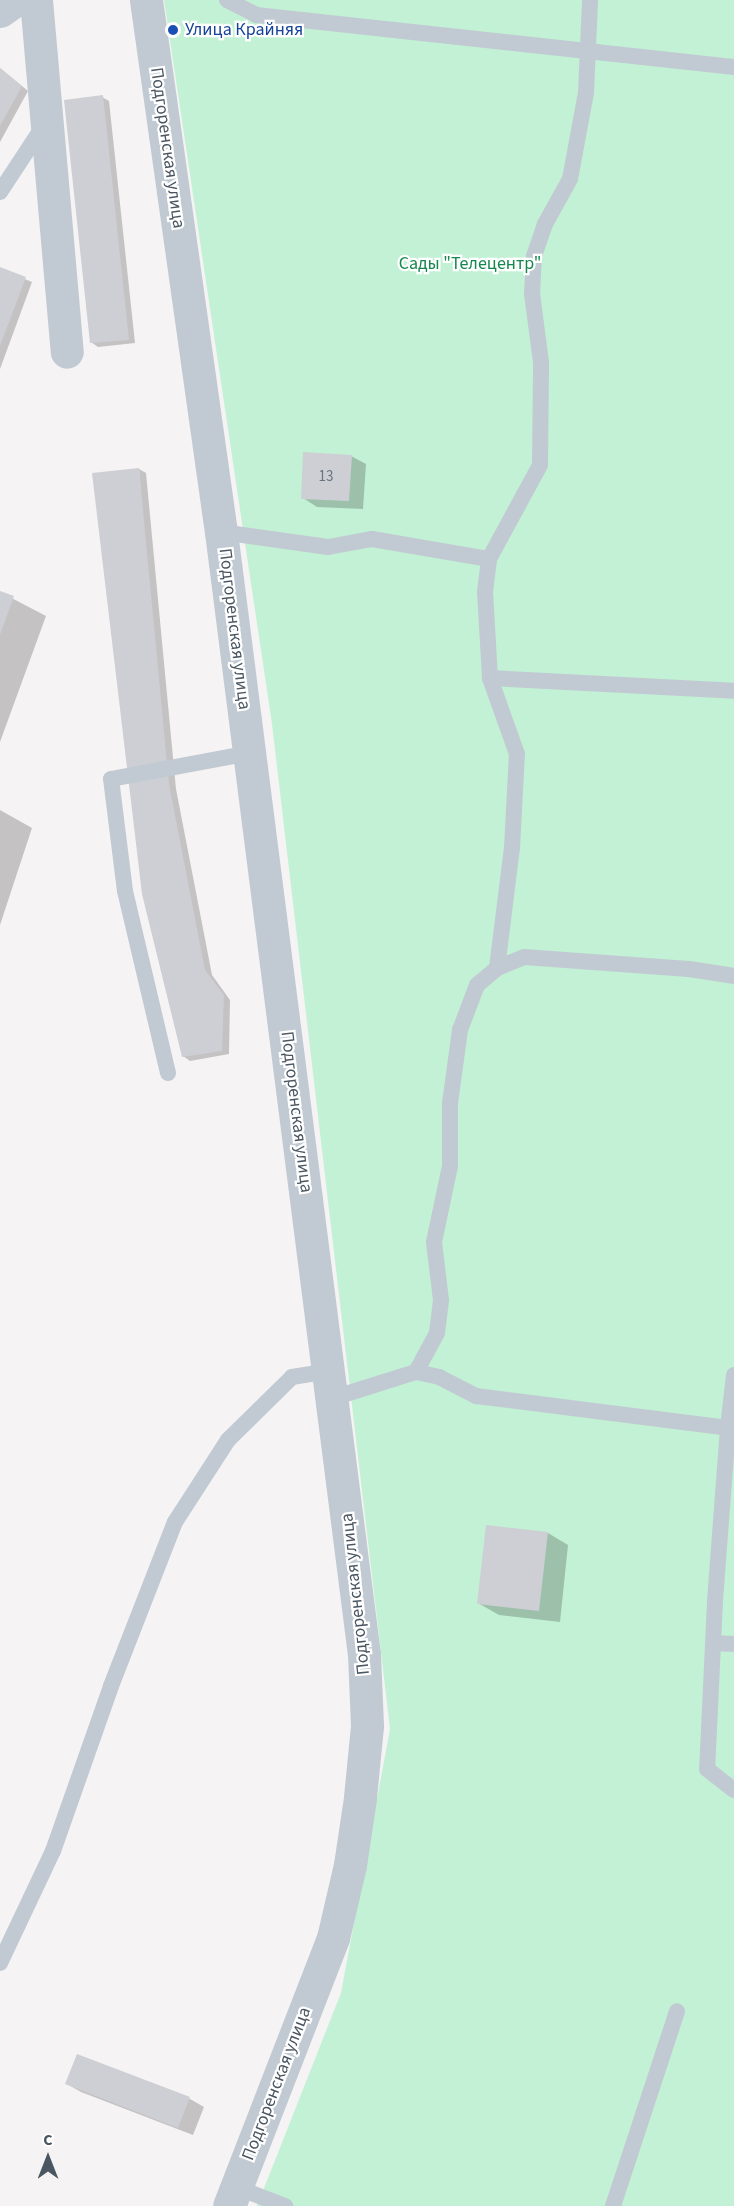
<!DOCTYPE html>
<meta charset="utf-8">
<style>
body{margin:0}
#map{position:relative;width:734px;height:2206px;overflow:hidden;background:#f5f3f3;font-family:"Source Sans 3",sans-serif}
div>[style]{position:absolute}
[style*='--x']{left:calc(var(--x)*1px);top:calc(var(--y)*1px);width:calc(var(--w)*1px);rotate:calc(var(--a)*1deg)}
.green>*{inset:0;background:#c3f1d5}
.shadow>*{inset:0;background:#0003}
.building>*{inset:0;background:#cdcfd5}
.service>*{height:16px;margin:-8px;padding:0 8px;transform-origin:8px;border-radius:8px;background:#c1cad2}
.minor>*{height:33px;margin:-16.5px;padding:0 16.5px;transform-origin:16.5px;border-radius:16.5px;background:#c1cad2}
.tertiary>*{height:33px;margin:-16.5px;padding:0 16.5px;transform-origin:16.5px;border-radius:16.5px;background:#c1cad2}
.dots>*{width:16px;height:16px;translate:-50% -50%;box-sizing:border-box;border:3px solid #fff;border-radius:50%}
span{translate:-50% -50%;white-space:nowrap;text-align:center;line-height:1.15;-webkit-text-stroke:4.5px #fff;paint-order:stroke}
.number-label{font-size:15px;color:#6b747e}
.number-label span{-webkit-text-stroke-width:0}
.transit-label{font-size:18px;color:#164399}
.left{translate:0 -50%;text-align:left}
.street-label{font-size:18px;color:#4a5661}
.park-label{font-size:18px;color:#17864f}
.north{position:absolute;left:18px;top:2128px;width:60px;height:60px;-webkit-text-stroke:4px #fff;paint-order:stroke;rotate:0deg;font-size:16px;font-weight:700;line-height:24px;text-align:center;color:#4a5661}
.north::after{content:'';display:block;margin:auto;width:21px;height:27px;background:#4a5661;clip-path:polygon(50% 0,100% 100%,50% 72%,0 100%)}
</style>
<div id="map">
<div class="green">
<i style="clip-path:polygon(164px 0,734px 0,734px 2206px,257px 2206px,341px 1993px,390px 1729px,272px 724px)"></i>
</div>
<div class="shadow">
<i style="clip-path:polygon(0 68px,28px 91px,0 142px)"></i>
<i style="clip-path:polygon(102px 97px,109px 101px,135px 343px,98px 347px,91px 342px)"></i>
<i style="clip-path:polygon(0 269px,32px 282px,0 369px)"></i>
<i style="clip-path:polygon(351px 456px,366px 464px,363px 509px,317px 507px,303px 498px)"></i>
<i style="clip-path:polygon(139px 469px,146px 473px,176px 789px,212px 975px,230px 1000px,229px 1054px,190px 1061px,183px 1056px)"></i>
<i style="clip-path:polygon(0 592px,46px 616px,0 742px)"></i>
<i style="clip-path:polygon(0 810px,32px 828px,0 925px)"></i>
<i style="clip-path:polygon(548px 1533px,568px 1545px,560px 1622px,499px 1615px,478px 1603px)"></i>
<i style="clip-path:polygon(78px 2056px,190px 2099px,204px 2107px,193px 2135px,81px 2092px,67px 2084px)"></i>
</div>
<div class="building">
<i style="clip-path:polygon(0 68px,22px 86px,0 126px)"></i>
<i style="clip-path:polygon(103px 95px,129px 340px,90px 343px,64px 100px)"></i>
<i style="clip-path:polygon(0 267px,26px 277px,0 346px)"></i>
<i style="clip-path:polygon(303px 452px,352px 455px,349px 501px,301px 499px)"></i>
<i style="clip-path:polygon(139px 468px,169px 784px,205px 970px,224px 995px,222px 1051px,182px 1057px,142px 894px,92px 473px)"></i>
<i style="clip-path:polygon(0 591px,14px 596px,0 635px)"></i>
<i style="clip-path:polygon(486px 1525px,548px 1532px,539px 1611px,477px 1604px)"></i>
<i style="clip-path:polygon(77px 2054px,190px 2097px,178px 2128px,65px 2084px)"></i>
</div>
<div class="service">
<i style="--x:227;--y:0;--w:33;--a:27"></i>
<i style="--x:256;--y:15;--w:481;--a:6.2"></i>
<i style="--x:0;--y:192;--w:80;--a:-56.7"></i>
<i style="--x:221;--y:532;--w:108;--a:8"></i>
<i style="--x:328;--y:547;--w:45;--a:-10.3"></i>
<i style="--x:372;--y:539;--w:119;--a:9.7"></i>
<i style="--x:490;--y:678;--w:244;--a:3"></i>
<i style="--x:497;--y:968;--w:121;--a:-82.9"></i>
<i style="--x:512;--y:848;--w:94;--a:-87"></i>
<i style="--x:517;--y:754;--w:81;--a:-109.6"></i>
<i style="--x:490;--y:678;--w:86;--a:-93.3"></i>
<i style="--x:485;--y:592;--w:33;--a:-83"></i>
<i style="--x:489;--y:559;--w:107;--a:-61.5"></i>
<i style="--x:540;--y:465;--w:103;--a:-89.4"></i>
<i style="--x:541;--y:362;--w:69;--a:-97.5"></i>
<i style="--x:532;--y:294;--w:38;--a:-87"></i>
<i style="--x:534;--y:256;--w:34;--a:-71"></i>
<i style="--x:545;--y:224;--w:51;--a:-60.9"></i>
<i style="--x:570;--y:179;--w:87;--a:-79.5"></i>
<i style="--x:586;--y:93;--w:93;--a:-87.5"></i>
<i style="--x:168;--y:1073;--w:187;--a:-103.3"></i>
<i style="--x:125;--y:891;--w:113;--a:-97.1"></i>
<i style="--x:111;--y:779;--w:141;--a:-10.6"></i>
<i style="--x:416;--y:1372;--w:44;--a:-61.7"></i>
<i style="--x:437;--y:1333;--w:33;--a:-83"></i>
<i style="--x:441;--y:1300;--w:58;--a:-96.9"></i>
<i style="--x:434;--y:1242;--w:78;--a:-78.1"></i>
<i style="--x:450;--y:1166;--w:63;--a:-90"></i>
<i style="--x:450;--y:1103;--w:74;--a:-82.2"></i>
<i style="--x:460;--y:1030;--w:48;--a:-69.3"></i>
<i style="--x:477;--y:985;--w:26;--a:-40"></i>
<i style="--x:497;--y:968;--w:29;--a:-22"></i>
<i style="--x:524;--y:957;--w:165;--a:4.2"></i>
<i style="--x:689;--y:969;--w:46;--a:8.8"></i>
<i style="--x:734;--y:1375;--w:53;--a:96.5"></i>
<i style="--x:728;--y:1428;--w:6;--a:9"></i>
<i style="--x:333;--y:1398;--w:87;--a:-17.4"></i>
<i style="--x:416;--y:1372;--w:24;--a:12"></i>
<i style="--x:439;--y:1377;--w:42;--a:27.2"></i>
<i style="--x:476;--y:1396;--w:254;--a:7.2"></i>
<i style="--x:728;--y:1428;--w:174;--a:94.3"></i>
<i style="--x:715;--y:1602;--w:167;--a:92.7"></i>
<i style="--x:707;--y:1769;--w:34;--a:38"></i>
<i style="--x:713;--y:1643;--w:21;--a:3"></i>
<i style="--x:0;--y:1963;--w:124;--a:-64.7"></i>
<i style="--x:53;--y:1851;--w:175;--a:-70.6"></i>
<i style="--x:111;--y:1686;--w:176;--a:-68.7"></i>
<i style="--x:175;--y:1522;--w:98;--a:-57.1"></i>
<i style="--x:228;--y:1440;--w:90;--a:-44.5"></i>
<i style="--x:292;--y:1377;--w:37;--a:-9"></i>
<i style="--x:236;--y:2187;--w:53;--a:21.2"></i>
<i style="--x:613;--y:2206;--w:205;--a:-71.8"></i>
</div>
<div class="minor">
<i style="--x:36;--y:0;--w:353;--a:85"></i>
<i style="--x:0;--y:11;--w:19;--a:-35"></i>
</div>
<div class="tertiary">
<i style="--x:146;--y:0;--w:537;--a:81.98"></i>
<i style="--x:221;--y:532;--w:1131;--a:82.74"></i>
<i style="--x:364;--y:1654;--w:72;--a:87.6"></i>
<i style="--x:367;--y:1726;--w:72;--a:95.6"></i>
<i style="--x:360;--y:1798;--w:68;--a:98.5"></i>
<i style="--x:350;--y:1865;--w:75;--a:103.1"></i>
<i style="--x:333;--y:1938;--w:287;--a:111.2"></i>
</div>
<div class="dots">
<i style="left:173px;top:30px;background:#1a4fb4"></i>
</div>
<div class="number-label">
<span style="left:326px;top:477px">13</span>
</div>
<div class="transit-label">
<span class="left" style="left:185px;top:30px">Улица Крайняя</span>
</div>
<div class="street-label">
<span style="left:167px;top:148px;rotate:82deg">Подгоренская улица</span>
<span style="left:234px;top:629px;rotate:83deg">Подгоренская улица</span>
<span style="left:296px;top:1112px;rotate:83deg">Подгоренская улица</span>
<span style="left:356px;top:1594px;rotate:-96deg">Подгоренская улица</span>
<span style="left:277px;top:2084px;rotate:-69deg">Подгоренская улица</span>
</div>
<div class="park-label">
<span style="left:470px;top:264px">Сады "Телецентр"</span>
</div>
<div class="north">С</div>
</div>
